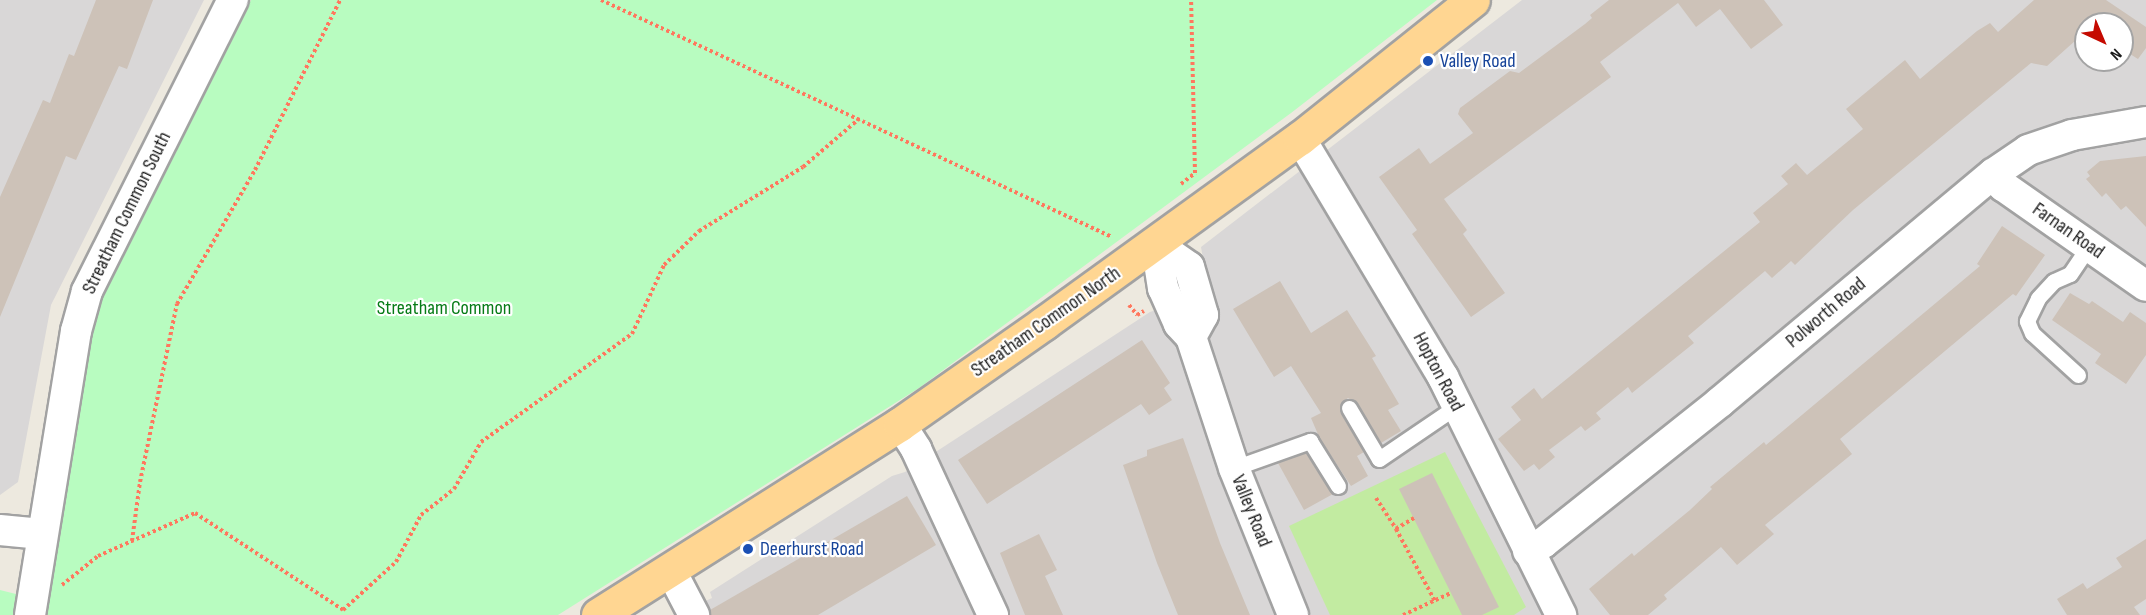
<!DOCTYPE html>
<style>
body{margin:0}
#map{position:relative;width:2146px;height:615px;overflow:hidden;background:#ede9df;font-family:"Sofia Sans Condensed",sans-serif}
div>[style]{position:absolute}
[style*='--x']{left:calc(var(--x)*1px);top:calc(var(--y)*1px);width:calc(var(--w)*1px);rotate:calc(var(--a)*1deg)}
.residential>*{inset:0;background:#d9d7d7}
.grass>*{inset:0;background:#c2eba1}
.park>*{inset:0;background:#b8fcc0}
.building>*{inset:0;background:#cdc2b8}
.path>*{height:4px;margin-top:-2px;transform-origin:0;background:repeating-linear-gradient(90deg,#ff775e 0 3px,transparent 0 6px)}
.roads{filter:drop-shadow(2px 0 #a2a2a2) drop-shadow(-2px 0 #a2a2a2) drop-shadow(0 2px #a2a2a2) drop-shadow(0 -2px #a2a2a2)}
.service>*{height:15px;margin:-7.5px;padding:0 7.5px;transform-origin:7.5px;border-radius:7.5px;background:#fff}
.minor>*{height:30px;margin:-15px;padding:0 15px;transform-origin:15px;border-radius:15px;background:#fff}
.primary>*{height:33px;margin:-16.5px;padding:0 16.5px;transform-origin:16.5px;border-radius:16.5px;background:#ffd692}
.dots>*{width:16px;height:16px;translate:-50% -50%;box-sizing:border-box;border:3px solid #fff;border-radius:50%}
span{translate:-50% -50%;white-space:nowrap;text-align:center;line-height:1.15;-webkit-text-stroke:4.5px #fff;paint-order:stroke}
.transit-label{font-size:20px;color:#164399}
.left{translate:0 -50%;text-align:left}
.street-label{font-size:20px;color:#1b1b1b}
.park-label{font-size:20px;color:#067b16}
.north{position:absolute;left:2074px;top:12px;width:60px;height:60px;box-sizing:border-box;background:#fff;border:2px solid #a4a4a4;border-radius:50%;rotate:136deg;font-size:16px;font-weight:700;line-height:24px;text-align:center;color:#1b1b1b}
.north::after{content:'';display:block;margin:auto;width:21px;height:27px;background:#c50a00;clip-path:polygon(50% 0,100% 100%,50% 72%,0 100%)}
</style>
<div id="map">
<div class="residential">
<i style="clip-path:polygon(0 0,204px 0,51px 305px,18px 482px,0 495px)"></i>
<i style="clip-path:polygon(evenodd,1522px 0,2146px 0,2146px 615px,676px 615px,712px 598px,710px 592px,892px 476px,905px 472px,1150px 312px,1209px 292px,1201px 247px,1522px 0,2086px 24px,2122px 24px,2122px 60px,2086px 60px,2086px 24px)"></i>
</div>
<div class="grass">
<i style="clip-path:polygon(1445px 452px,1526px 607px,1514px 615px,1330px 615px,1289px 526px)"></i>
</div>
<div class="park">
<i style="clip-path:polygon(251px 0,1437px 0,1291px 113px,919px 388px,558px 615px,0 615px,0 590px,40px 600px,89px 330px,127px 236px)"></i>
</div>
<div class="building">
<i style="clip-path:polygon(96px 0,153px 0,127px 69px,119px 66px,76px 160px,66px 156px,0 317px,0 197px,43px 100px,50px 103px,69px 54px,74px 56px)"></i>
<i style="clip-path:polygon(1609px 0,1764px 0,1783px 25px,1751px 49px,1720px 9px,1696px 27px,1678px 3px,1600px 62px,1611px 77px,1444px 199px,1467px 230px,1463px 234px,1505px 293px,1471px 317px,1412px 234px,1417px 230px,1379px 177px,1419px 148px,1430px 164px,1473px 133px,1458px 114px,1460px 108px,1510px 71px,1519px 73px,1585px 24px,1592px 18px,1590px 15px)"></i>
<i style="clip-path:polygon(2034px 0,2106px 0,2146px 27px,2146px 48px,2138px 59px,2122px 49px,2122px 24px,2086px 24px,2086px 31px,2047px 66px,2031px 63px,1853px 210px,1795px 265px,1791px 261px,1772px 278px,1765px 271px,1688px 336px,1694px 343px,1632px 393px,1628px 387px,1596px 413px,1601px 419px,1585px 431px,1581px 426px,1549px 450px,1555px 457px,1539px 470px,1534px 464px,1524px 471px,1498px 439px,1521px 420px,1511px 407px,1534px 388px,1542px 399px,1760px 222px,1753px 213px,1788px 184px,1781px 176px,1796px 163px,1807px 175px,1863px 129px,1846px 109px,1905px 60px,1920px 79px,1977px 31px,1990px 23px,1998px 32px)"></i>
<i style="clip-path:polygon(2146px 156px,2146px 227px,2126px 206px,2121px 210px,2106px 193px,2102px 197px,2086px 179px,2090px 176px,2087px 172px,2100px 161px)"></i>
<i style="clip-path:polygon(2002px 226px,2045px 255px,2016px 296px,2013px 294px,1840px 439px,1852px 454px,1765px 525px,1774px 534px,1737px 565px,1721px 547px,1664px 595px,1667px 599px,1648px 615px,1610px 615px,1589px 589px,1632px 553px,1634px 556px,1690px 510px,1712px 489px,1710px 487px,1764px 442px,1766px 445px,1980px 266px,1977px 264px)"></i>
<i style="clip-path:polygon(1280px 281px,1311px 333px,1347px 310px,1376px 356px,1372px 358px,1399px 404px,1388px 410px,1401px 431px,1381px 443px,1357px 403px,1348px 398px,1341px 403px,1341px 413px,1364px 452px,1357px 456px,1368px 476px,1351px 486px,1320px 439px,1311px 418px,1321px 413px,1291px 366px,1274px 377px,1233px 309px)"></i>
<i style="clip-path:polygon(2070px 293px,2089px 304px,2092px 301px,2123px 322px,2130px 312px,2146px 323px,2146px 355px,2126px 384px,2095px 363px,2101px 354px,2052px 320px)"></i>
<i style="clip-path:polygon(1142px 340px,1170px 383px,1164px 388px,1172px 400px,1149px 415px,1141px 404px,987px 504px,958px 460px)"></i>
<i style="clip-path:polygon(1183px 438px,1220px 543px,1250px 615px,1178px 615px,1157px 563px,1123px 465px,1147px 456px,1147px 450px)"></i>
<i style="clip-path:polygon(1306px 453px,1333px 494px,1304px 510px,1278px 463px)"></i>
<i style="clip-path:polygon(1432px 473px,1499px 607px,1482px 615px,1462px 615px,1399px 489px)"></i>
<i style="clip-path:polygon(907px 496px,936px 545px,818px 615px,711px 615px,710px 610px)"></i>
<i style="clip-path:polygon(1039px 534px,1057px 570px,1045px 576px,1063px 615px,1025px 615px,1000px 553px)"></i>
<i style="clip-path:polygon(2146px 539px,2146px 599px,2134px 607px,2140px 615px,2067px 615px,2057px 599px,2083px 583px,2087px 589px,2122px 567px,2116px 558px)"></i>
</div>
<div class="path">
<i style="--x:601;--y:0;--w:563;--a:24.88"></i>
<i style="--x:1181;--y:184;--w:18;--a:-38"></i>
<i style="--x:1195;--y:173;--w:173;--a:-91.3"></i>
<i style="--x:1129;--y:305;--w:13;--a:51"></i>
<i style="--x:1137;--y:315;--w:8;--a:-30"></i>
<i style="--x:1376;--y:498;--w:37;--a:57"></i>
<i style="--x:1414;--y:518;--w:21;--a:149"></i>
<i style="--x:1396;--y:529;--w:82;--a:61.6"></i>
<i style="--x:132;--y:541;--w:60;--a:-82.3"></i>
<i style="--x:140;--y:482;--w:182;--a:-78.3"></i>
<i style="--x:177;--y:304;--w:155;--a:-59.8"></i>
<i style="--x:255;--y:170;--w:190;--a:-63.4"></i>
<i style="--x:62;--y:585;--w:46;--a:-38.9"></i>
<i style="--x:98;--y:556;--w:106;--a:-23.9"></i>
<i style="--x:195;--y:513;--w:177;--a:33.2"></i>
<i style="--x:343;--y:610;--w:72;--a:-42.2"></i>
<i style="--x:396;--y:562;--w:53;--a:-62"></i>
<i style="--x:421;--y:515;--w:42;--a:-38.2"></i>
<i style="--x:454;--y:489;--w:54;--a:-60.1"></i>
<i style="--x:481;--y:442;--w:186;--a:-35.6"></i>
<i style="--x:632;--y:334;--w:76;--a:-65.1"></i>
<i style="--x:664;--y:265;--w:49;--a:-44.2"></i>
<i style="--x:699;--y:231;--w:122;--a:-31.6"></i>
<i style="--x:803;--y:167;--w:74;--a:-40.6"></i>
<i style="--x:1403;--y:615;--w:53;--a:-24.6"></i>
</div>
<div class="roads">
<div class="service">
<i style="--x:2078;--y:375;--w:62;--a:-137.6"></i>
<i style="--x:2032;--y:333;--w:13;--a:-113"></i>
<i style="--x:2027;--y:321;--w:25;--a:-64"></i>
<i style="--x:2038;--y:298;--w:23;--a:-47"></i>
<i style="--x:2054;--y:281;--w:17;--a:-24"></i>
<i style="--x:2070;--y:274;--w:34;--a:-56"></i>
<i style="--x:1349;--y:408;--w:59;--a:59.5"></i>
<i style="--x:1379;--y:459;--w:94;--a:-34.2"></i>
<i style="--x:1234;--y:468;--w:81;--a:-19.6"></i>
<i style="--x:1310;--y:441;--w:53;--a:58.1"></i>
</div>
<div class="minor">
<i style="--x:1300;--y:138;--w:279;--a:59.1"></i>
<i style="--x:1443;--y:377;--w:266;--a:63.6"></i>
<i style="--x:1993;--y:174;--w:16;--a:50"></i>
<i style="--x:2003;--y:186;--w:174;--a:35"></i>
<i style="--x:1156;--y:244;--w:45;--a:81"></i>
<i style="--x:1163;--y:288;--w:39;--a:66"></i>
<i style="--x:1179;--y:324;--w:18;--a:47"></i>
<i style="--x:1191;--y:337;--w:138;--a:71.8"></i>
<i style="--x:1234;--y:468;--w:158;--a:68.1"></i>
<i style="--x:1156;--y:244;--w:40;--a:34.9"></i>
<i style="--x:1189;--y:267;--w:50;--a:73.7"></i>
<i style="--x:1203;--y:315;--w:25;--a:119"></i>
<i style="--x:900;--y:424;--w:30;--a:57"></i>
<i style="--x:916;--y:449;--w:183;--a:65.1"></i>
<i style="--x:0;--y:530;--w:42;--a:5.4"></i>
<i style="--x:1528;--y:551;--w:17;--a:-28"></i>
<i style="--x:1543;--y:543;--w:226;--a:-38.5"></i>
<i style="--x:1720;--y:402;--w:356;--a:-39.9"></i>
<i style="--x:1993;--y:174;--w:42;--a:-34.4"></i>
<i style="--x:2028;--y:150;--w:46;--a:-18.8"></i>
<i style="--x:2072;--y:135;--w:75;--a:-10"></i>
<i style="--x:671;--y:571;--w:50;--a:62.4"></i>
<i style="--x:30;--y:615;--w:288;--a:-80.8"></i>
<i style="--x:76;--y:331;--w:41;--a:-74.6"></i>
<i style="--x:87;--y:291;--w:326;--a:-63.4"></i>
</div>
<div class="primary">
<i style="--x:598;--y:615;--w:357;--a:-32.3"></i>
<i style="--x:900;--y:424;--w:176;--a:-35"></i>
<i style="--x:1044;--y:323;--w:316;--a:-35.9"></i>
<i style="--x:1300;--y:138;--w:221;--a:-38.6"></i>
</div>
</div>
<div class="dots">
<i style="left:1428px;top:61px;background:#1a4fb4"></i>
<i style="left:748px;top:549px;background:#1a4fb4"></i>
</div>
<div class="transit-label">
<span class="left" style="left:1440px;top:61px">Valley Road</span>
<span class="left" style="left:760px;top:549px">Deerhurst Road</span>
</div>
<div class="street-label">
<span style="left:127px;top:213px;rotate:-64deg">Streatham Common South</span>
<span style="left:2068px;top:231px;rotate:35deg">Farnan Road</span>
<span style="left:1826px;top:313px;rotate:-40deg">Polworth Road</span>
<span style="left:1046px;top:322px;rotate:-35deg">Streatham Common North</span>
<span style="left:1438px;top:372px;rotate:62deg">Hopton Road</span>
<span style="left:1251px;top:511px;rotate:68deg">Valley Road</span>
</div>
<div class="park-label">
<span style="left:444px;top:308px">Streatham Common</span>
</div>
<div class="north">N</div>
</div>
